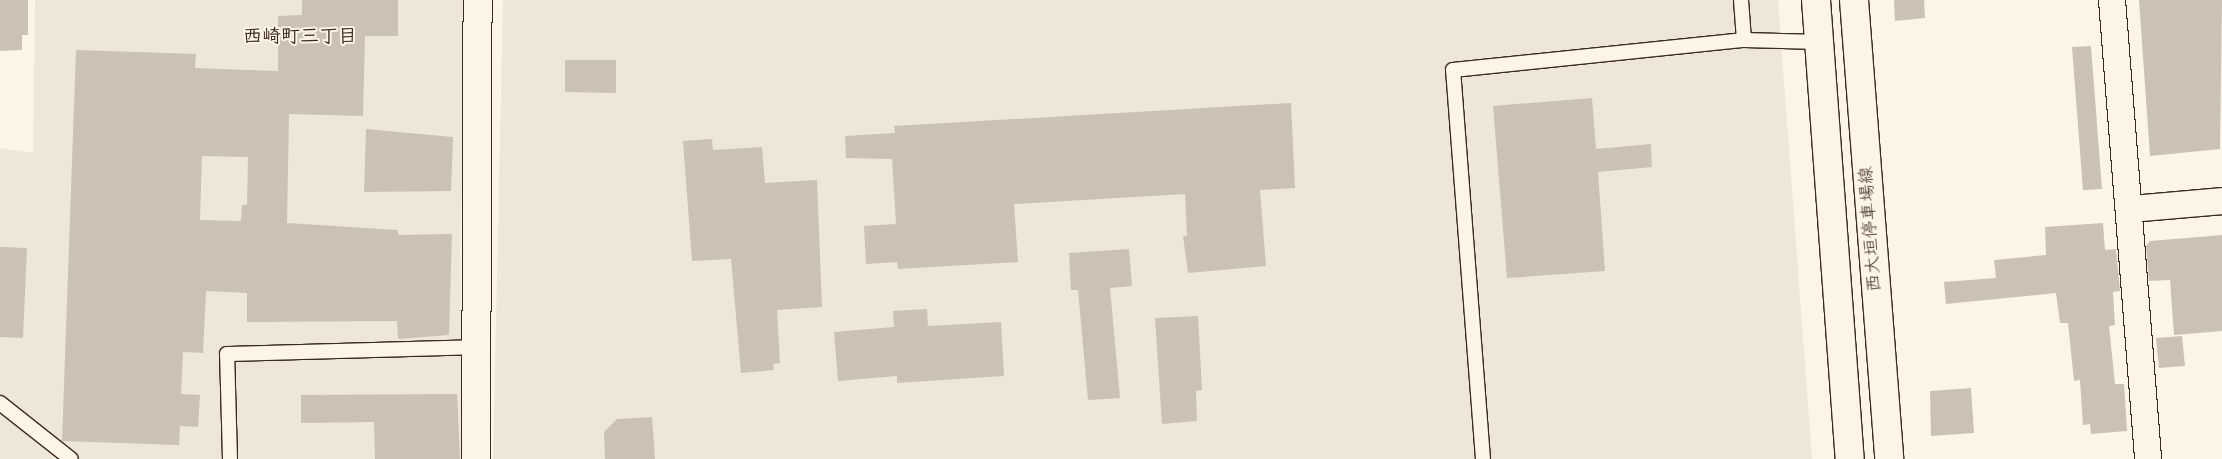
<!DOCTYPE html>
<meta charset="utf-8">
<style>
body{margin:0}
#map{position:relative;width:2222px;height:459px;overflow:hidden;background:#fcf5e5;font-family:"Indie Flower","Klee One",sans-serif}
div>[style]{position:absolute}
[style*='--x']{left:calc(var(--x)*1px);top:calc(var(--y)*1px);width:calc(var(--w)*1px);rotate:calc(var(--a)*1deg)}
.built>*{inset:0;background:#eee6d6}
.building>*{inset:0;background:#ccc2b3}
.roads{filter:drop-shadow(1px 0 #3b2a1e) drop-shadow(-1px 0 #3b2a1e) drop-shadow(0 1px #3b2a1e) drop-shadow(0 -1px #3b2a1e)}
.lane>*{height:14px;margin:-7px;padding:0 7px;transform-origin:7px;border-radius:7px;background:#fcf5e5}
.street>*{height:26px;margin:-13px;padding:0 13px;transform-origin:13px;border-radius:13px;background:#fcf5e5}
.secondary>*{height:28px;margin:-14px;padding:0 14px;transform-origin:14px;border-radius:14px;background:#fcf5e5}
span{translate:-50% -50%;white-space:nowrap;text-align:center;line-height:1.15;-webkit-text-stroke:4px #fcf5e5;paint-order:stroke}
.street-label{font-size:18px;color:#3b2a1e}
.neighbourhood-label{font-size:19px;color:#3b2a1e;font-weight:700}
</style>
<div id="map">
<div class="built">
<i style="clip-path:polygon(35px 0,463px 0,466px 34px,460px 253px,465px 459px,0 459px,0 148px,33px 153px)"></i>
<i style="clip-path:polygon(503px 0,1778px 0,1812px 459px,493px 459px)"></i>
</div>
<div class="building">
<i style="clip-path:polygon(0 0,28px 0,28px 35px,22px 35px,22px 50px,0 51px)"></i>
<i style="clip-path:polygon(evenodd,302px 0,398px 0,398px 36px,365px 36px,363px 116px,289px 114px,287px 223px,398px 230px,398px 235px,452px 234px,449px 335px,398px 339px,397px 321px,247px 322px,247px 293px,206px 291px,203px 353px,183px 352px,181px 394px,200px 395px,198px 427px,180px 426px,179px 445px,62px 441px,76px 50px,196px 54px,195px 68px,278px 71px,278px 16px,302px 15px,302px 0,202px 156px,248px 157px,247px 205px,242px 205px,241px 221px,200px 220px,202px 156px)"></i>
<i style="clip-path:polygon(1894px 0,1924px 0,1925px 18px,1895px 21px)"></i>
<i style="clip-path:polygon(2139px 0,2222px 0,2220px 149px,2150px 156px)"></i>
<i style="clip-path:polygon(2091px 46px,2102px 189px,2083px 190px,2072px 47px)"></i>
<i style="clip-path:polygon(565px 60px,616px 60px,616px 93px,565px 92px)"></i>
<i style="clip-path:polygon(1592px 98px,1596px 149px,1651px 144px,1652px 167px,1598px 172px,1605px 271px,1507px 278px,1493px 106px)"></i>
<i style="clip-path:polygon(1291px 103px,1295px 188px,1260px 190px,1266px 266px,1188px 273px,1183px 236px,1187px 236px,1185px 194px,1014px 204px,1018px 262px,898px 269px,897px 262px,866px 264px,864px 226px,896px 224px,892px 159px,846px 158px,845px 136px,895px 133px,894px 126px)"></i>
<i style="clip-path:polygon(366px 129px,453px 137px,451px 191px,364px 192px)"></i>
<i style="clip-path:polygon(712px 139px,713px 150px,762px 147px,765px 183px,817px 180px,822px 307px,777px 310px,780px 363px,773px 364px,774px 370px,741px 373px,731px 259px,692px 261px,683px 141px)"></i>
<i style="clip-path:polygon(2103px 223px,2105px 250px,2116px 249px,2120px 291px,2113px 292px,2115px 325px,2109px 326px,2115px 384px,2124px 384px,2127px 431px,2091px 434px,2090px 424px,2083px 425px,2080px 380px,2074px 381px,2068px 323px,2060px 323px,2056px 293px,1946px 304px,1944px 282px,1996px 278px,1994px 260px,2046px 255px,2045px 227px)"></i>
<i style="clip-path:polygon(2222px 235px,2222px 331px,2174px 335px,2170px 280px,2149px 281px,2146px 246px,2150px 241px)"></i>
<i style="clip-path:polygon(0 247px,27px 248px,23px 338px,0 337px)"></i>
<i style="clip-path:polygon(1129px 249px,1132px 286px,1110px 288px,1120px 398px,1088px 400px,1078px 290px,1071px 290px,1069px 253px)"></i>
<i style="clip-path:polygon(927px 309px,928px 326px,1001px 322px,1004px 376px,897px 383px,897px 376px,838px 381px,834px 332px,894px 327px,893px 311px)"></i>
<i style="clip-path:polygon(1198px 316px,1202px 390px,1196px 391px,1197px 421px,1162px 424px,1155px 318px)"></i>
<i style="clip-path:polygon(2182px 336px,2185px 366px,2159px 368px,2156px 338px)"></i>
<i style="clip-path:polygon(1971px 388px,1974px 433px,1931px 436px,1930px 391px)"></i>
<i style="clip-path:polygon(457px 394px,460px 459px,375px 459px,374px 422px,301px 423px,301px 395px)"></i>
<i style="clip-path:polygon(652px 417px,655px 459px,605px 459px,604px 432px,617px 419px)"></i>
</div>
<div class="roads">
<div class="lane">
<i style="--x:1741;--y:0;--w:40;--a:85.7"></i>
<i style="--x:0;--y:403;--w:90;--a:38.3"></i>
<i style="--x:230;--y:459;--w:105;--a:-91.6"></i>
<i style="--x:227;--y:354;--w:248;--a:-1.6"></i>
<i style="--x:1483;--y:459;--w:390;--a:-94.4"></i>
<i style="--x:1453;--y:70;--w:293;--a:-5.9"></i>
<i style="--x:1744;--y:40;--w:75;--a:1.5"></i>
</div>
<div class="street">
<i style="--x:2112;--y:0;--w:460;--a:85.5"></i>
<i style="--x:2131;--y:209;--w:91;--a:-5"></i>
</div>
<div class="secondary">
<i style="--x:1816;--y:0;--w:460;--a:85.8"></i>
<i style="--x:1854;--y:0;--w:460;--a:85.6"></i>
<i style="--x:476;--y:459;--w:459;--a:-89.8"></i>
</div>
</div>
<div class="street-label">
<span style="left:1872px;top:229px;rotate:-94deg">西大垣停車場線</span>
</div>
<div class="neighbourhood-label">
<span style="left:300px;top:38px">西崎町三丁目</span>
</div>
</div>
